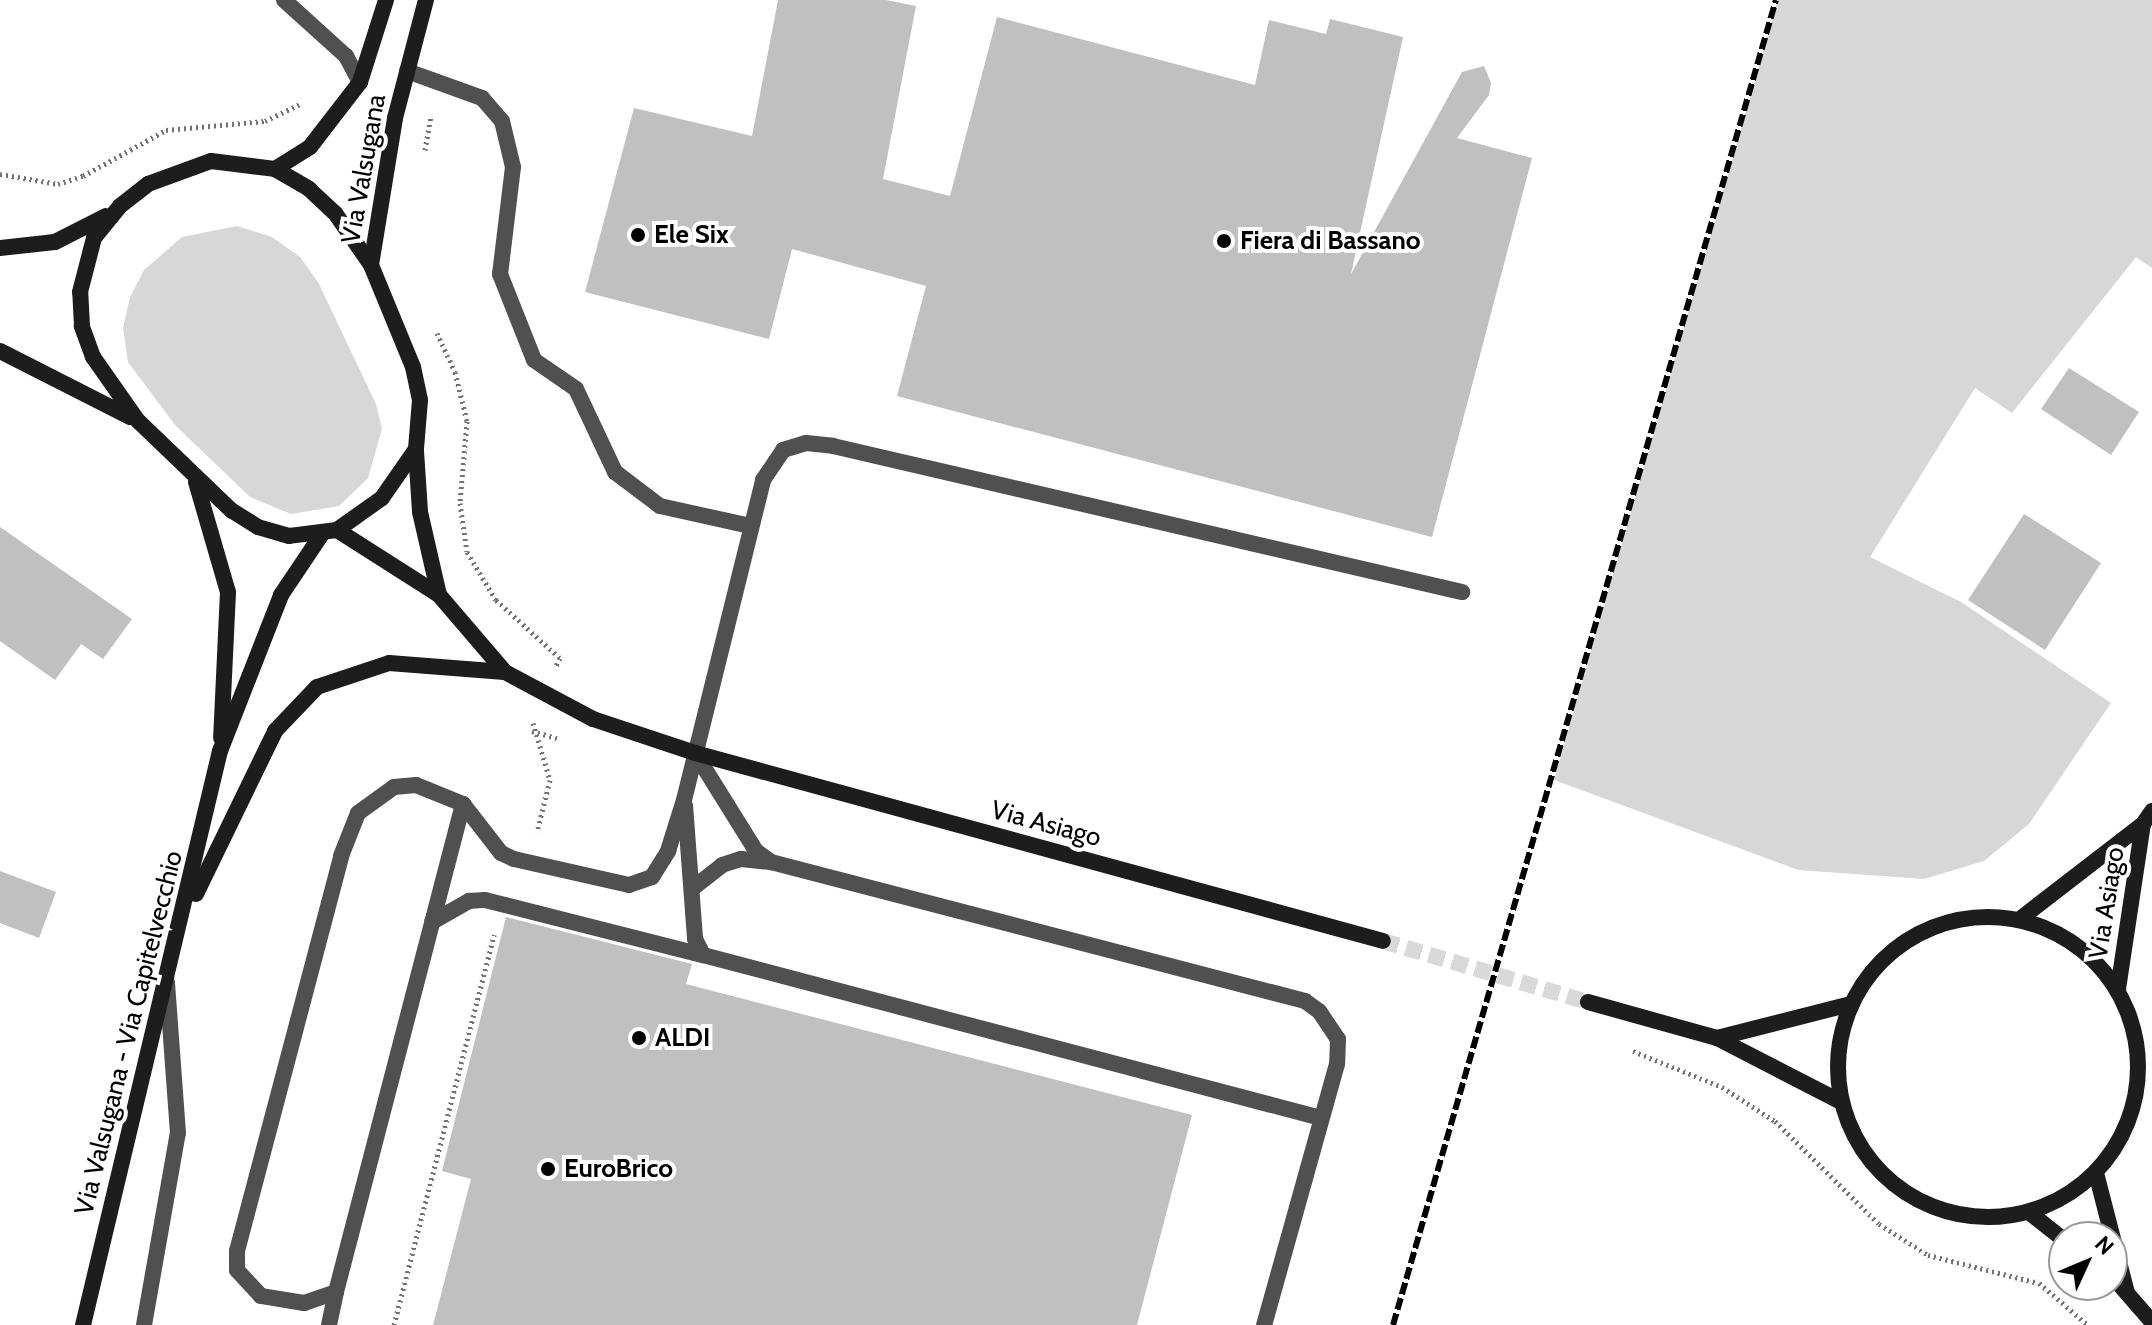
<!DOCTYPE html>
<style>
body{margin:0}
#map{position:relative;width:2152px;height:1325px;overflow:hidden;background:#fff;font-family:Cabin,sans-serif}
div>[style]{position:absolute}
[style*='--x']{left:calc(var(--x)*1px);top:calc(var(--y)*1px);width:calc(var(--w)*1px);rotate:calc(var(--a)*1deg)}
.green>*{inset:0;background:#d7d7d7}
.building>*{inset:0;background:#c0c0c0}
.secondary-tunnel>*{height:16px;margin-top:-8px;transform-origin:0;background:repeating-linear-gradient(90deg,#d9d9d9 0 16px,transparent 0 24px)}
.path>*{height:5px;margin-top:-2.5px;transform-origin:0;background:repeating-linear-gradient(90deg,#727272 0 2px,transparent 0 6px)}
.lane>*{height:16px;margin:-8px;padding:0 8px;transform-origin:8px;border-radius:8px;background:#505050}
.secondary>*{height:16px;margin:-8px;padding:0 8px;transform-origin:8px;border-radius:8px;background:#1d1d1d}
.secondary>.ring{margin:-8px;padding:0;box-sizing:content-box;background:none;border:16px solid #1d1d1d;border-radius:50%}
.rail>*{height:6px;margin-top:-3px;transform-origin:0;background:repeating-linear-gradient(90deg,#000 0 12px,transparent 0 16px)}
.dots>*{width:22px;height:22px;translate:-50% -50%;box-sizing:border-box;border:4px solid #fff;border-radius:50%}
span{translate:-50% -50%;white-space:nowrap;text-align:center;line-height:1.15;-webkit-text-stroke:8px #fff;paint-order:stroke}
.street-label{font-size:26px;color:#000}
.poi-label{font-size:26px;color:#000;font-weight:700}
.left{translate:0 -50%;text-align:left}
.north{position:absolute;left:2048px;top:1221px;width:80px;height:80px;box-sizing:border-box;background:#fff;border:2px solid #999;border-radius:50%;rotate:46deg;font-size:22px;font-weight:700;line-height:32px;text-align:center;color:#000}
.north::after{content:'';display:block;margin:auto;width:28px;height:36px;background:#000;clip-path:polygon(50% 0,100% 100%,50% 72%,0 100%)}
</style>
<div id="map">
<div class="green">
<i style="clip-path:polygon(1778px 0,2152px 0,2152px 268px,2136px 257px,2012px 413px,1975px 388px,1870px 557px,1961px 602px,2111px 703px,2029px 824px,1984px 861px,1924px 879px,1798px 870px,1554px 780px)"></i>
<i style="clip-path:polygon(237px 226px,272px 237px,300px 257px,318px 282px,376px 404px,382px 429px,368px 478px,339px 506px,291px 514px,250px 497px,175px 425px,128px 362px,123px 328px,130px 297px,144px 270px,182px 237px)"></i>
</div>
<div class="building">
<i style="clip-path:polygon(778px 0,886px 0,916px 6px,883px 179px,950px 196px,997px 17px,1255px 85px,1269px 20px,1326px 34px,1330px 19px,1403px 37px,1351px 274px,1462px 72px,1484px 66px,1491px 83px,1489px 95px,1457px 138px,1532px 158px,1432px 537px,897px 396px,926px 286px,792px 249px,769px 339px,585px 292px,634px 108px,752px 136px)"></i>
<i style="clip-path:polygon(2069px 368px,2139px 412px,2111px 455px,2041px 409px)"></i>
<i style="clip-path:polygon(2024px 514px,2101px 563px,2045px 650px,1968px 600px)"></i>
<i style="clip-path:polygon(0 527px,132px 619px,103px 659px,81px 644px,55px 680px,0 641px)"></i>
<i style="clip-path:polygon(0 871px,56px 892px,39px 938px,0 923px)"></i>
<i style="clip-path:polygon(506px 917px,692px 964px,686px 984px,1192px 1115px,1137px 1325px,433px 1325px,471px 1179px,442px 1171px)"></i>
</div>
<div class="secondary-tunnel">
<i style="--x:1383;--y:941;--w:214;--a:16.6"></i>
</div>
<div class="path">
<i style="--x:425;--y:150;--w:34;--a:-80"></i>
<i style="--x:0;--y:174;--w:59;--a:9.8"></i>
<i style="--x:58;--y:184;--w:26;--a:-18"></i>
<i style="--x:83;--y:176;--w:95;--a:-29"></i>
<i style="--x:166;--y:130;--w:99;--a:-5.2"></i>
<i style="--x:265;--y:121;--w:39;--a:-26"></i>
<i style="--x:437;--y:333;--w:43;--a:65.2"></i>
<i style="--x:455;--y:372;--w:50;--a:76.2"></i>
<i style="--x:467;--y:421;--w:82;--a:94.9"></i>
<i style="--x:460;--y:503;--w:49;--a:81.9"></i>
<i style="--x:467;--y:552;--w:56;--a:58.9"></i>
<i style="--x:496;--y:600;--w:86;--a:42.2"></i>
<i style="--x:560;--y:658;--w:9;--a:117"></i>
<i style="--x:533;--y:723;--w:59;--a:73.4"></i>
<i style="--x:550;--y:780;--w:54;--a:104"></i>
<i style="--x:532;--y:731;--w:26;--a:16"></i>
<i style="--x:1633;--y:1051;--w:96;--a:22"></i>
<i style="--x:1722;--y:1087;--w:63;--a:32.7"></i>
<i style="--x:1775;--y:1121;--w:146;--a:44.7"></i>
<i style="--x:1879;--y:1224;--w:58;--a:32.3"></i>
<i style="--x:1928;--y:1255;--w:114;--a:14.2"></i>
<i style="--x:2039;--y:1283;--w:65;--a:40.6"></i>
<i style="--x:394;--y:1325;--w:403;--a:-75.6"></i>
</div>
<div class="lane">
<i style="--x:284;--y:0;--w:84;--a:42.1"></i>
<i style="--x:346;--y:56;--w:30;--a:62"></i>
<i style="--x:407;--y:71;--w:80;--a:19.8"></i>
<i style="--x:482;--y:98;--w:30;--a:49"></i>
<i style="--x:502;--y:121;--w:47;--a:76.6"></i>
<i style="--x:513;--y:167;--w:108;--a:96.9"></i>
<i style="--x:500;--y:274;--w:92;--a:68.4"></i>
<i style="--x:534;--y:360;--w:51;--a:34.6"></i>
<i style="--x:576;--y:389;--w:92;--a:64.8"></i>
<i style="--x:615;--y:472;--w:56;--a:37.1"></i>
<i style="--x:660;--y:506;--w:92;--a:12.5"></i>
<i style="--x:695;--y:753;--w:115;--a:58.1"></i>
<i style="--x:756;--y:851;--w:19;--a:36"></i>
<i style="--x:463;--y:804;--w:504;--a:104.59"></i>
<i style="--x:336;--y:1292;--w:34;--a:161"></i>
<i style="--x:304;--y:1303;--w:44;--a:-170.8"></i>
<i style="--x:261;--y:1296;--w:35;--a:-133"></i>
<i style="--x:237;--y:1270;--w:19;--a:-90"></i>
<i style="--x:237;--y:1251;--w:408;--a:-75.2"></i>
<i style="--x:341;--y:856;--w:46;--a:-68.4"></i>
<i style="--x:358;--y:813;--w:44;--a:-35.8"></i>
<i style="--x:394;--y:787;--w:22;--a:-5"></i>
<i style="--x:416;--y:785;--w:51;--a:22"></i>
<i style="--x:463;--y:804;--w:62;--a:52.2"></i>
<i style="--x:501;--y:853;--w:14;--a:25"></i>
<i style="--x:514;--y:859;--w:118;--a:12.7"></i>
<i style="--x:629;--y:885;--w:24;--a:-19"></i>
<i style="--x:652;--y:877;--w:31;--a:-58"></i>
<i style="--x:668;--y:851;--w:53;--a:-72.6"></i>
<i style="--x:684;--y:800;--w:330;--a:-76.1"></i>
<i style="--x:763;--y:480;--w:36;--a:-56"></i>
<i style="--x:783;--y:450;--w:24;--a:-17"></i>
<i style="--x:806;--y:443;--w:27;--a:6"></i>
<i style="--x:833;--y:446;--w:646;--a:13.07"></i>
<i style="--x:685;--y:805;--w:134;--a:85.7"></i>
<i style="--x:695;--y:939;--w:18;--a:63"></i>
<i style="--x:703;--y:955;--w:639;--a:14.78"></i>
<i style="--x:693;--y:888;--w:37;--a:-38"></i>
<i style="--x:722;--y:865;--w:20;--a:-18"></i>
<i style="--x:741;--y:859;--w:30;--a:6"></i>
<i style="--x:771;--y:862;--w:552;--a:14.59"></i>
<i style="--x:1305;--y:1001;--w:17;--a:36"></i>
<i style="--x:1319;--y:1011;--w:34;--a:56"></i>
<i style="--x:1338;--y:1039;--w:25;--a:92"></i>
<i style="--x:1337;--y:1064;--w:271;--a:105.6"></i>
<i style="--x:432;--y:922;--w:43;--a:-29.6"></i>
<i style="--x:469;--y:901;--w:16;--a:-4"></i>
<i style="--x:485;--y:900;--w:225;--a:14.2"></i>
<i style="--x:144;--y:1325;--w:195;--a:-80"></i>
<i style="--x:178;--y:1133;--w:151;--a:-94.2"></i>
<i style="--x:329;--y:1325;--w:34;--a:-78"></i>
</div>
<div class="secondary">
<i style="--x:211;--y:161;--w:64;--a:7.1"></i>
<i style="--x:275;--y:169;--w:39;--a:30"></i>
<i style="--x:309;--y:189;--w:35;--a:43"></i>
<i style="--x:335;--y:213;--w:63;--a:55.3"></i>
<i style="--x:371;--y:265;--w:110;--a:67.6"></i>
<i style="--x:413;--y:367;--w:34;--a:78"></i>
<i style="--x:420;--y:400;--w:49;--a:94.7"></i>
<i style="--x:416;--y:449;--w:60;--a:124.8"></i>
<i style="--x:382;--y:498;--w:55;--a:144.6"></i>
<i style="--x:337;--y:530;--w:48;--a:172.9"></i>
<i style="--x:289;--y:536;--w:32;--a:-164"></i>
<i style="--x:258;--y:527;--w:31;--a:-148"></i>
<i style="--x:232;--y:511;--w:130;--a:-136.2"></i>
<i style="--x:138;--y:421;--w:78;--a:-125.1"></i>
<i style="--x:93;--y:357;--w:33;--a:-110"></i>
<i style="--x:82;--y:326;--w:34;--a:-93"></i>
<i style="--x:80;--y:292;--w:56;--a:-75.5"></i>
<i style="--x:94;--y:238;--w:41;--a:-50.9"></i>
<i style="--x:120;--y:206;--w:36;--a:-38"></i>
<i style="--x:148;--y:184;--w:67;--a:-20.1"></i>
<i style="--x:275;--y:169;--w:41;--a:-32.2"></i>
<i style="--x:310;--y:147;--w:82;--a:-52.4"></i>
<i style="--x:360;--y:82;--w:86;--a:-72.4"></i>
<i style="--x:0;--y:248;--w:55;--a:-6.2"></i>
<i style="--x:55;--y:242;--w:57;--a:-27"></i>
<i style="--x:371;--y:265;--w:149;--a:-80.7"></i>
<i style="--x:395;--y:118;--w:122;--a:-75.3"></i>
<i style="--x:0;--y:351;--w:146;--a:26.9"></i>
<i style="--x:416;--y:451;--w:61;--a:86.2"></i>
<i style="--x:420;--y:512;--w:85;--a:77.1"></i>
<i style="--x:196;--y:482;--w:115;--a:73.8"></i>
<i style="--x:228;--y:592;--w:146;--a:92.7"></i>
<i style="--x:337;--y:530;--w:121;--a:32.5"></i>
<i style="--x:439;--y:595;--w:101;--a:49.4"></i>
<i style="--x:505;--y:672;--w:100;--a:28.1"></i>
<i style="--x:593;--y:719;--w:108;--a:18.4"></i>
<i style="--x:695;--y:753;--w:713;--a:15.28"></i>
<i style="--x:196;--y:894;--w:181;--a:-64.1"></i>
<i style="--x:275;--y:731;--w:61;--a:-46.3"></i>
<i style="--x:317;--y:687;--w:76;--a:-18.4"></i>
<i style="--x:389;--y:663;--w:116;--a:4.4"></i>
<i class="ring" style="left:1838px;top:917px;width:284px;height:284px"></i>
<i style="--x:2020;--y:919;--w:155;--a:-37.7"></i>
<i style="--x:2143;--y:824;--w:16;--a:-55"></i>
<i style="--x:2118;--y:989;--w:167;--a:-81.4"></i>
<i style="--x:1588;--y:1002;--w:134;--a:15.6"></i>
<i style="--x:1717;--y:1038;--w:140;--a:27.3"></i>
<i style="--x:1717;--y:1038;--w:137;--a:-14.3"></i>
<i style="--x:2096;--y:1173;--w:120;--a:75.5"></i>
<i style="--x:2030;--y:1213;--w:43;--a:38.5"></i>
<i style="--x:2119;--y:1284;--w:50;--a:49"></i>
<i style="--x:83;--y:1325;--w:590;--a:-76.58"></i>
<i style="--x:220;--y:751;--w:168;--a:-68.6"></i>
<i style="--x:281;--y:595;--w:73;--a:-56.1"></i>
</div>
<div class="rail">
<i style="--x:1393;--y:1325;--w:1379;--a:-73.88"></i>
</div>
<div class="dots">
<i style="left:638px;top:235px;background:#000"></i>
<i style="left:1224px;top:241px;background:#000"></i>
<i style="left:639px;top:1038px;background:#000"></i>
<i style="left:548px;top:1169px;background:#000"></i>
</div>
<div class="street-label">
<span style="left:364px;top:169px;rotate:-80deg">Via Valsugana</span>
<span style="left:1046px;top:824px;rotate:15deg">Via Asiago</span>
<span style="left:2107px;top:903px;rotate:-81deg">Via Asiago</span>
<span style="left:129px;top:1033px;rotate:-76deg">Via Valsugana - Via Capitelvecchio</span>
</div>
<div class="poi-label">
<span class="left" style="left:654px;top:235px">Ele Six</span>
<span class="left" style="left:1240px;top:241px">Fiera di Bassano</span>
<span class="left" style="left:655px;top:1038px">ALDI</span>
<span class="left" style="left:564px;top:1169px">EuroBrico</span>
</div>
<div class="north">N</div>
</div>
